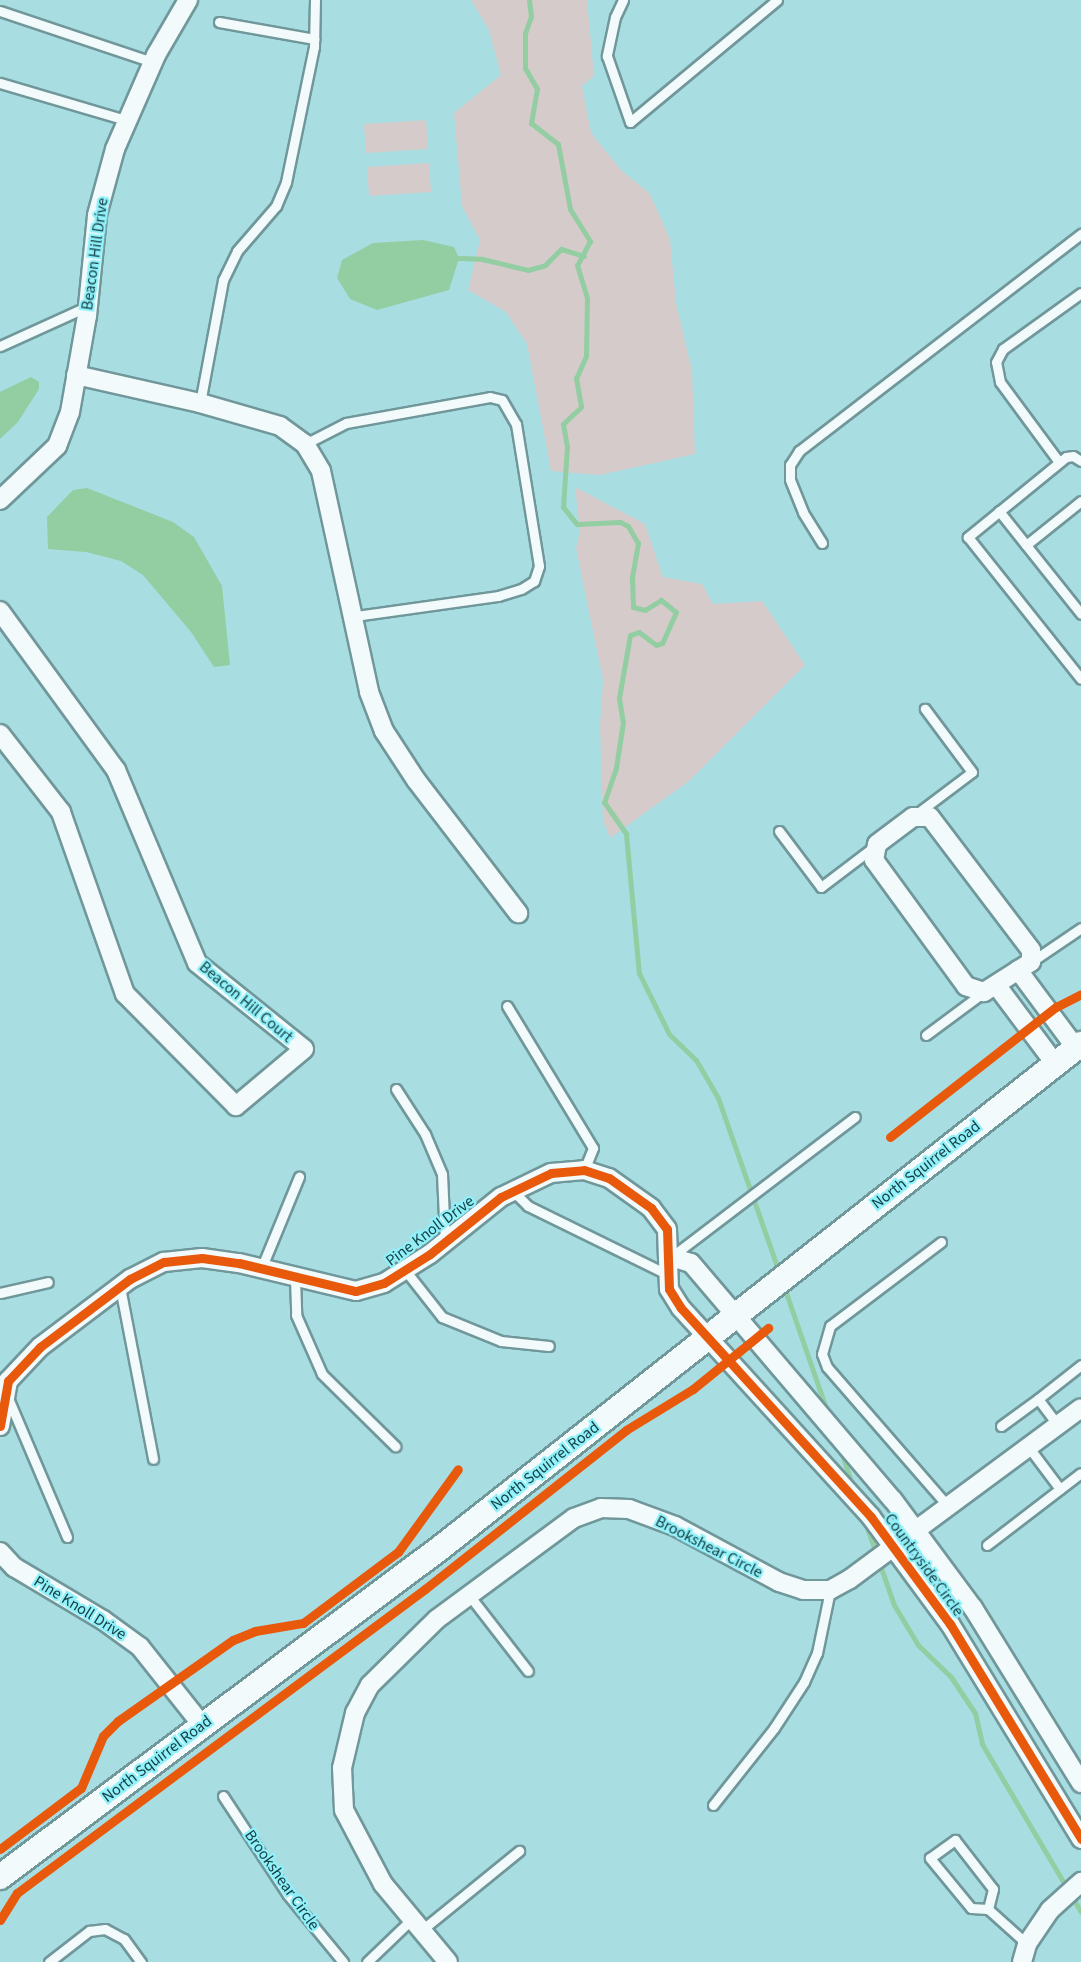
<!DOCTYPE html>
<style>
body{margin:0}
#map{position:relative;width:1081px;height:1962px;overflow:hidden;background:#a8dde2;font-family:"Source Sans 3",sans-serif}
div>[style]{position:absolute}
[style*='--x']{left:calc(var(--x)*1px);top:calc(var(--y)*1px);width:calc(var(--w)*1px);rotate:calc(var(--a)*1deg)}
.green>*{inset:0;background:#d5cbcb}
.water>*{inset:0;background:#92cea2}
.stream>*{height:5px;margin:-2.5px;padding:0 2.5px;transform-origin:2.5px;border-radius:2.5px;background:#92cea2}
.roads{filter:drop-shadow(2px 0 #70979a) drop-shadow(-2px 0 #70979a) drop-shadow(0 2px #70979a) drop-shadow(0 -2px #70979a)}
.lane>*{height:9px;margin:-4.5px;padding:0 4.5px;transform-origin:4.5px;border-radius:4.5px;background:#f2fafb}
.street>*{height:18px;margin:-9px;padding:0 9px;transform-origin:9px;border-radius:9px;background:#f2fafb}
.secondary>*{height:24px;margin:-12px;padding:0 12px;transform-origin:12px;border-radius:12px;background:#f2fafb}
.cycleway>*{height:9px;margin:-4.5px;padding:0 4.5px;transform-origin:4.5px;border-radius:4.5px;background:#e8590c}
span{translate:-50% -50%;white-space:nowrap;text-align:center;line-height:1.15;-webkit-text-stroke:4.5px #90f1fa;paint-order:stroke}
.street-label{font-size:16px;color:#174145}
</style>
<div id="map">
<div class="green">
<i style="clip-path:polygon(471px 0,587px 0,594px 76px,582px 86px,591px 133px,622px 171px,650px 194px,670px 239px,676px 303px,692px 371px,695px 454px,600px 475px,551px 471px,527px 344px,506px 312px,468px 290px,480px 240px,462px 206px,454px 113px,501px 75px,489px 30px)"></i>
<i style="clip-path:polygon(426px 120px,428px 149px,366px 153px,364px 124px)"></i>
<i style="clip-path:polygon(429px 163px,431px 192px,369px 196px,367px 167px)"></i>
<i style="clip-path:polygon(575px 487px,645px 524px,663px 577px,702px 584px,713px 604px,762px 601px,805px 665px,689px 781px,610px 838px,603px 820px,600px 726px,603px 680px,576px 548px,580px 531px)"></i>
</div>
<div class="water">
<i style="clip-path:polygon(423px 240px,454px 247px,459px 258px,449px 290px,377px 310px,350px 299px,337px 278px,342px 260px,373px 243px)"></i>
<i style="clip-path:polygon(31px 377px,39px 382px,39px 389px,18px 422px,0 439px,0 392px)"></i>
<i style="clip-path:polygon(87px 488px,173px 522px,194px 537px,222px 586px,230px 665px,214px 667px,191px 632px,143px 575px,121px 561px,86px 552px,48px 549px,47px 517px,73px 490px)"></i>
</div>
<div class="stream">
<i style="--x:529;--y:0;--w:16;--a:83"></i>
<i style="--x:531;--y:16;--w:18;--a:109"></i>
<i style="--x:525;--y:33;--w:35;--a:90"></i>
<i style="--x:525;--y:68;--w:24;--a:60"></i>
<i style="--x:537;--y:89;--w:35;--a:100"></i>
<i style="--x:531;--y:123;--w:34;--a:38"></i>
<i style="--x:558;--y:144;--w:66;--a:79.5"></i>
<i style="--x:570;--y:209;--w:38;--a:58"></i>
<i style="--x:590;--y:241;--w:27;--a:118"></i>
<i style="--x:577;--y:265;--w:34;--a:73"></i>
<i style="--x:587;--y:298;--w:58;--a:91"></i>
<i style="--x:586;--y:356;--w:24;--a:114"></i>
<i style="--x:576;--y:378;--w:29;--a:80"></i>
<i style="--x:581;--y:407;--w:25;--a:137"></i>
<i style="--x:563;--y:424;--w:23;--a:80"></i>
<i style="--x:567;--y:447;--w:60;--a:93.8"></i>
<i style="--x:563;--y:507;--w:22;--a:51"></i>
<i style="--x:577;--y:524;--w:43;--a:-2.7"></i>
<i style="--x:620;--y:522;--w:9;--a:27"></i>
<i style="--x:628;--y:526;--w:20;--a:60"></i>
<i style="--x:638;--y:543;--w:36;--a:100"></i>
<i style="--x:632;--y:578;--w:29;--a:88"></i>
<i style="--x:633;--y:607;--w:12;--a:14"></i>
<i style="--x:645;--y:610;--w:19;--a:-32"></i>
<i style="--x:661;--y:600;--w:19;--a:39"></i>
<i style="--x:676;--y:612;--w:34;--a:114"></i>
<i style="--x:662;--y:643;--w:6;--a:162"></i>
<i style="--x:656;--y:645;--w:21;--a:-143"></i>
<i style="--x:639;--y:632;--w:9;--a:162"></i>
<i style="--x:630;--y:635;--w:64;--a:99.9"></i>
<i style="--x:619;--y:698;--w:24;--a:81"></i>
<i style="--x:623;--y:722;--w:47;--a:98.7"></i>
<i style="--x:616;--y:768;--w:36;--a:109"></i>
<i style="--x:604;--y:802;--w:39;--a:55"></i>
<i style="--x:626;--y:834;--w:140;--a:84.7"></i>
<i style="--x:639;--y:973;--w:68;--a:63.8"></i>
<i style="--x:669;--y:1034;--w:37;--a:44"></i>
<i style="--x:696;--y:1060;--w:44;--a:59.9"></i>
<i style="--x:718;--y:1098;--w:184;--a:70.7"></i>
<i style="--x:459;--y:258;--w:23;--a:2"></i>
<i style="--x:482;--y:259;--w:47;--a:13.4"></i>
<i style="--x:528;--y:270;--w:18;--a:-16"></i>
<i style="--x:545;--y:265;--w:23;--a:-45"></i>
<i style="--x:561;--y:249;--w:24;--a:17"></i>
<i style="--x:784;--y:1287;--w:131;--a:70.9"></i>
<i style="--x:840;--y:1448;--w:42;--a:72"></i>
<i style="--x:864;--y:1519;--w:91;--a:70.8"></i>
<i style="--x:894;--y:1605;--w:47;--a:59"></i>
<i style="--x:918;--y:1645;--w:46;--a:44.1"></i>
<i style="--x:951;--y:1677;--w:43;--a:56.3"></i>
<i style="--x:975;--y:1713;--w:32;--a:77"></i>
<i style="--x:982;--y:1744;--w:195;--a:59.5"></i>
</div>
<div class="roads">
<div class="lane">
<i style="--x:623;--y:0;--w:19;--a:115"></i>
<i style="--x:615;--y:17;--w:40;--a:102"></i>
<i style="--x:607;--y:56;--w:70;--a:70.8"></i>
<i style="--x:630;--y:122;--w:191;--a:-39.7"></i>
<i style="--x:0;--y:11;--w:160;--a:18.5"></i>
<i style="--x:219;--y:22;--w:97;--a:10.1"></i>
<i style="--x:0;--y:83;--w:131;--a:16.4"></i>
<i style="--x:0;--y:346;--w:97;--a:-24.4"></i>
<i style="--x:200;--y:403;--w:125;--a:-79.4"></i>
<i style="--x:223;--y:280;--w:32;--a:-64"></i>
<i style="--x:237;--y:251;--w:60;--a:-49.1"></i>
<i style="--x:276;--y:206;--w:26;--a:-67"></i>
<i style="--x:286;--y:182;--w:138;--a:-78.3"></i>
<i style="--x:314;--y:47;--w:47;--a:-88.8"></i>
<i style="--x:305;--y:444;--w:46;--a:-27.1"></i>
<i style="--x:346;--y:423;--w:146;--a:-10.2"></i>
<i style="--x:490;--y:397;--w:12;--a:14"></i>
<i style="--x:502;--y:400;--w:28;--a:60"></i>
<i style="--x:516;--y:424;--w:144;--a:80.8"></i>
<i style="--x:539;--y:566;--w:16;--a:108"></i>
<i style="--x:534;--y:581;--w:15;--a:148"></i>
<i style="--x:521;--y:589;--w:24;--a:163"></i>
<i style="--x:498;--y:596;--w:144;--a:172"></i>
<i style="--x:1081;--y:461;--w:9;--a:-148"></i>
<i style="--x:1073;--y:456;--w:7;--a:172"></i>
<i style="--x:1066;--y:457;--w:127;--a:140.8"></i>
<i style="--x:968;--y:537;--w:181;--a:51.5"></i>
<i style="--x:1059;--y:462;--w:99;--a:-126.4"></i>
<i style="--x:1000;--y:382;--w:20;--a:-101"></i>
<i style="--x:996;--y:362;--w:15;--a:-62"></i>
<i style="--x:1003;--y:349;--w:96;--a:-35.7"></i>
<i style="--x:1081;--y:501;--w:70;--a:141.3"></i>
<i style="--x:1026;--y:545;--w:88;--a:51.4"></i>
<i style="--x:999;--y:511;--w:43;--a:51.5"></i>
<i style="--x:822;--y:543;--w:36;--a:-122"></i>
<i style="--x:803;--y:512;--w:35;--a:-112"></i>
<i style="--x:790;--y:479;--w:14;--a:-90"></i>
<i style="--x:790;--y:465;--w:17;--a:-57"></i>
<i style="--x:799;--y:451;--w:356;--a:-37.6"></i>
<i style="--x:915;--y:815;--w:71;--a:-37"></i>
<i style="--x:972;--y:772;--w:79;--a:-126.7"></i>
<i style="--x:779;--y:831;--w:70;--a:53.1"></i>
<i style="--x:821;--y:887;--w:68;--a:-37.2"></i>
<i style="--x:1031;--y:962;--w:60;--a:-34.2"></i>
<i style="--x:507;--y:1006;--w:166;--a:58.8"></i>
<i style="--x:593;--y:1148;--w:24;--a:112"></i>
<i style="--x:926;--y:1035;--w:72;--a:-36.6"></i>
<i style="--x:396;--y:1089;--w:54;--a:57.2"></i>
<i style="--x:425;--y:1134;--w:43;--a:67"></i>
<i style="--x:442;--y:1174;--w:67;--a:87.4"></i>
<i style="--x:513;--y:1191;--w:21;--a:45"></i>
<i style="--x:528;--y:1206;--w:155;--a:26.1"></i>
<i style="--x:941;--y:1242;--w:139;--a:142.9"></i>
<i style="--x:830;--y:1326;--w:29;--a:106"></i>
<i style="--x:822;--y:1354;--w:14;--a:69"></i>
<i style="--x:827;--y:1367;--w:184;--a:49"></i>
<i style="--x:671;--y:1257;--w:231;--a:-37.3"></i>
<i style="--x:261;--y:1269;--w:100;--a:-67.6"></i>
<i style="--x:405;--y:1270;--w:60;--a:51.8"></i>
<i style="--x:442;--y:1317;--w:64;--a:22.1"></i>
<i style="--x:501;--y:1341;--w:48;--a:5.9"></i>
<i style="--x:295;--y:1278;--w:37;--a:88"></i>
<i style="--x:296;--y:1315;--w:64;--a:66.2"></i>
<i style="--x:322;--y:1374;--w:103;--a:44.6"></i>
<i style="--x:120;--y:1287;--w:175;--a:79.1"></i>
<i style="--x:0;--y:1293;--w:49;--a:-12.9"></i>
<i style="--x:8;--y:1398;--w:151;--a:67"></i>
<i style="--x:1057;--y:1424;--w:31;--a:-127"></i>
<i style="--x:1038;--y:1399;--w:55;--a:-38.3"></i>
<i style="--x:1001;--y:1426;--w:46;--a:-36.1"></i>
<i style="--x:1027;--y:1445;--w:55;--a:53.1"></i>
<i style="--x:987;--y:1545;--w:118;--a:-37.5"></i>
<i style="--x:469;--y:1595;--w:96;--a:52.2"></i>
<i style="--x:223;--y:1796;--w:118;--a:56.7"></i>
<i style="--x:288;--y:1895;--w:87;--a:50.6"></i>
<i style="--x:713;--y:1805;--w:98;--a:-51.6"></i>
<i style="--x:774;--y:1728;--w:55;--a:-56.9"></i>
<i style="--x:804;--y:1682;--w:32;--a:-66"></i>
<i style="--x:817;--y:1653;--w:64;--a:-78.3"></i>
<i style="--x:988;--y:1909;--w:17;--a:-177"></i>
<i style="--x:971;--y:1908;--w:65;--a:-129.4"></i>
<i style="--x:930;--y:1858;--w:31;--a:-36"></i>
<i style="--x:955;--y:1840;--w:62;--a:52.2"></i>
<i style="--x:993;--y:1889;--w:21;--a:104"></i>
<i style="--x:988;--y:1909;--w:52;--a:41.9"></i>
<i style="--x:423;--y:1929;--w:124;--a:-39.1"></i>
<i style="--x:49;--y:1962;--w:51;--a:-37.8"></i>
<i style="--x:89;--y:1931;--w:16;--a:-7"></i>
<i style="--x:105;--y:1929;--w:21;--a:28"></i>
<i style="--x:124;--y:1939;--w:29;--a:54"></i>
<i style="--x:367;--y:1962;--w:65;--a:-43.8"></i>
</div>
<div class="street">
<i style="--x:76;--y:375;--w:127;--a:12.7"></i>
<i style="--x:200;--y:403;--w:83;--a:16"></i>
<i style="--x:280;--y:426;--w:31;--a:36"></i>
<i style="--x:305;--y:444;--w:31;--a:59"></i>
<i style="--x:321;--y:471;--w:226;--a:77.7"></i>
<i style="--x:369;--y:692;--w:42;--a:69"></i>
<i style="--x:384;--y:731;--w:59;--a:56.9"></i>
<i style="--x:416;--y:780;--w:168;--a:52.5"></i>
<i style="--x:0;--y:500;--w:79;--a:-43.5"></i>
<i style="--x:57;--y:446;--w:36;--a:-69"></i>
<i style="--x:70;--y:412;--w:97;--a:-80"></i>
<i style="--x:87;--y:316;--w:101;--a:-84.3"></i>
<i style="--x:97;--y:215;--w:68;--a:-74.7"></i>
<i style="--x:115;--y:149;--w:103;--a:-66.4"></i>
<i style="--x:156;--y:55;--w:64;--a:-59.8"></i>
<i style="--x:0;--y:611;--w:197;--a:53.9"></i>
<i style="--x:116;--y:770;--w:209;--a:67.2"></i>
<i style="--x:197;--y:963;--w:137;--a:38.8"></i>
<i style="--x:304;--y:1049;--w:89;--a:140"></i>
<i style="--x:236;--y:1106;--w:158;--a:-134.7"></i>
<i style="--x:125;--y:994;--w:193;--a:-109.4"></i>
<i style="--x:61;--y:812;--w:99;--a:-128"></i>
<i style="--x:913;--y:817;--w:17;--a:0"></i>
<i style="--x:930;--y:817;--w:167;--a:52.8"></i>
<i style="--x:1031;--y:950;--w:12;--a:90"></i>
<i style="--x:1031;--y:962;--w:56;--a:147.4"></i>
<i style="--x:984;--y:992;--w:19;--a:-162"></i>
<i style="--x:966;--y:986;--w:156;--a:-126.1"></i>
<i style="--x:874;--y:860;--w:16;--a:-79"></i>
<i style="--x:877;--y:844;--w:45;--a:-36.9"></i>
<i style="--x:1018;--y:970;--w:97;--a:53.4"></i>
<i style="--x:997;--y:986;--w:99;--a:53.2"></i>
<i style="--x:671;--y:1257;--w:21;--a:17"></i>
<i style="--x:691;--y:1263;--w:311;--a:49.6"></i>
<i style="--x:893;--y:1500;--w:134;--a:53.5"></i>
<i style="--x:973;--y:1608;--w:206;--a:58.3"></i>
<i style="--x:0;--y:1426;--w:46;--a:-79.9"></i>
<i style="--x:8;--y:1381;--w:47;--a:-46.7"></i>
<i style="--x:40;--y:1347;--w:113;--a:-37.1"></i>
<i style="--x:130;--y:1279;--w:38;--a:-27"></i>
<i style="--x:164;--y:1262;--w:38;--a:-6"></i>
<i style="--x:202;--y:1258;--w:37;--a:8"></i>
<i style="--x:239;--y:1263;--w:120;--a:13.5"></i>
<i style="--x:356;--y:1291;--w:29;--a:-16"></i>
<i style="--x:384;--y:1283;--w:54;--a:-32.2"></i>
<i style="--x:430;--y:1254;--w:91;--a:-38.8"></i>
<i style="--x:501;--y:1197;--w:55;--a:-25.6"></i>
<i style="--x:551;--y:1173;--w:33;--a:-5"></i>
<i style="--x:584;--y:1170;--w:26;--a:18"></i>
<i style="--x:609;--y:1178;--w:52;--a:35.5"></i>
<i style="--x:651;--y:1208;--w:26;--a:53"></i>
<i style="--x:667;--y:1229;--w:60;--a:88.1"></i>
<i style="--x:669;--y:1289;--w:22;--a:58"></i>
<i style="--x:681;--y:1308;--w:282;--a:47.7"></i>
<i style="--x:871;--y:1517;--w:133;--a:53.6"></i>
<i style="--x:950;--y:1624;--w:252;--a:58.6"></i>
<i style="--x:0;--y:1552;--w:21;--a:47"></i>
<i style="--x:14;--y:1567;--w:104;--a:30.8"></i>
<i style="--x:103;--y:1620;--w:46;--a:36.1"></i>
<i style="--x:140;--y:1647;--w:100;--a:51.5"></i>
<i style="--x:448;--y:1962;--w:102;--a:-129.8"></i>
<i style="--x:383;--y:1884;--w:84;--a:-117.8"></i>
<i style="--x:344;--y:1810;--w:42;--a:-92.7"></i>
<i style="--x:342;--y:1768;--w:57;--a:-76.7"></i>
<i style="--x:355;--y:1713;--w:32;--a:-62"></i>
<i style="--x:370;--y:1685;--w:94;--a:-44.6"></i>
<i style="--x:437;--y:1619;--w:170;--a:-36.4"></i>
<i style="--x:574;--y:1518;--w:29;--a:-20"></i>
<i style="--x:601;--y:1508;--w:28;--a:2"></i>
<i style="--x:629;--y:1509;--w:49;--a:20.3"></i>
<i style="--x:675;--y:1526;--w:118;--a:28.3"></i>
<i style="--x:779;--y:1582;--w:25;--a:18"></i>
<i style="--x:803;--y:1590;--w:27;--a:0"></i>
<i style="--x:830;--y:1590;--w:23;--a:-29"></i>
<i style="--x:850;--y:1579;--w:287;--a:-36.5"></i>
<i style="--x:1022;--y:1962;--w:19;--a:-74"></i>
<i style="--x:1027;--y:1944;--w:41;--a:-55.9"></i>
<i style="--x:1050;--y:1910;--w:42;--a:-42.1"></i>
</div>
<div class="secondary">
<i style="--x:0;--y:1877;--w:548;--a:-36.77"></i>
<i style="--x:439;--y:1549;--w:817;--a:-38.19"></i>
</div>
</div>
<div class="cycleway">
<i style="--x:890;--y:1137;--w:211;--a:-38.1"></i>
<i style="--x:1056;--y:1007;--w:28;--a:-27"></i>
<i style="--x:0;--y:1426;--w:46;--a:-79.9"></i>
<i style="--x:8;--y:1381;--w:47;--a:-46.7"></i>
<i style="--x:40;--y:1347;--w:113;--a:-37.1"></i>
<i style="--x:130;--y:1279;--w:38;--a:-27"></i>
<i style="--x:164;--y:1262;--w:38;--a:-6"></i>
<i style="--x:202;--y:1258;--w:37;--a:8"></i>
<i style="--x:239;--y:1263;--w:120;--a:13.5"></i>
<i style="--x:356;--y:1291;--w:29;--a:-16"></i>
<i style="--x:384;--y:1283;--w:54;--a:-32.2"></i>
<i style="--x:430;--y:1254;--w:91;--a:-38.8"></i>
<i style="--x:501;--y:1197;--w:55;--a:-25.6"></i>
<i style="--x:551;--y:1173;--w:33;--a:-5"></i>
<i style="--x:584;--y:1170;--w:26;--a:18"></i>
<i style="--x:609;--y:1178;--w:52;--a:35.5"></i>
<i style="--x:651;--y:1208;--w:26;--a:53"></i>
<i style="--x:667;--y:1229;--w:60;--a:88.1"></i>
<i style="--x:669;--y:1289;--w:22;--a:58"></i>
<i style="--x:681;--y:1308;--w:282;--a:47.7"></i>
<i style="--x:871;--y:1517;--w:133;--a:53.6"></i>
<i style="--x:950;--y:1624;--w:252;--a:58.6"></i>
<i style="--x:0;--y:1849;--w:101;--a:-37"></i>
<i style="--x:81;--y:1788;--w:56;--a:-67.1"></i>
<i style="--x:103;--y:1736;--w:21;--a:-45"></i>
<i style="--x:118;--y:1721;--w:141;--a:-35.2"></i>
<i style="--x:233;--y:1640;--w:24;--a:-22"></i>
<i style="--x:255;--y:1631;--w:49;--a:-9.5"></i>
<i style="--x:303;--y:1623;--w:119;--a:-36.8"></i>
<i style="--x:398;--y:1552;--w:102;--a:-54.1"></i>
<i style="--x:0;--y:1920;--w:32;--a:-58"></i>
<i style="--x:17;--y:1893;--w:509;--a:-36.69"></i>
<i style="--x:425;--y:1589;--w:256;--a:-38.3"></i>
<i style="--x:626;--y:1430;--w:79;--a:-31.5"></i>
<i style="--x:693;--y:1389;--w:97;--a:-39.1"></i>
</div>
<div class="street-label">
<span style="left:95px;top:254px;rotate:-82deg">Beacon Hill Drive</span>
<span style="left:246px;top:1002px;rotate:40deg">Beacon Hill Court</span>
<span style="left:926px;top:1165px;rotate:-38deg">North Squirrel Road</span>
<span style="left:430px;top:1231px;rotate:-37deg">Pine Knoll Drive</span>
<span style="left:545px;top:1466px;rotate:-38deg">North Squirrel Road</span>
<span style="left:709px;top:1547px;rotate:27deg">Brookshear Circle</span>
<span style="left:924px;top:1565px;rotate:54deg">Countryside Circle</span>
<span style="left:80px;top:1608px;rotate:32deg">Pine Knoll Drive</span>
<span style="left:157px;top:1759px;rotate:-37deg">North Squirrel Road</span>
<span style="left:282px;top:1880px;rotate:55deg">Brookshear Circle</span>
</div>
</div>
